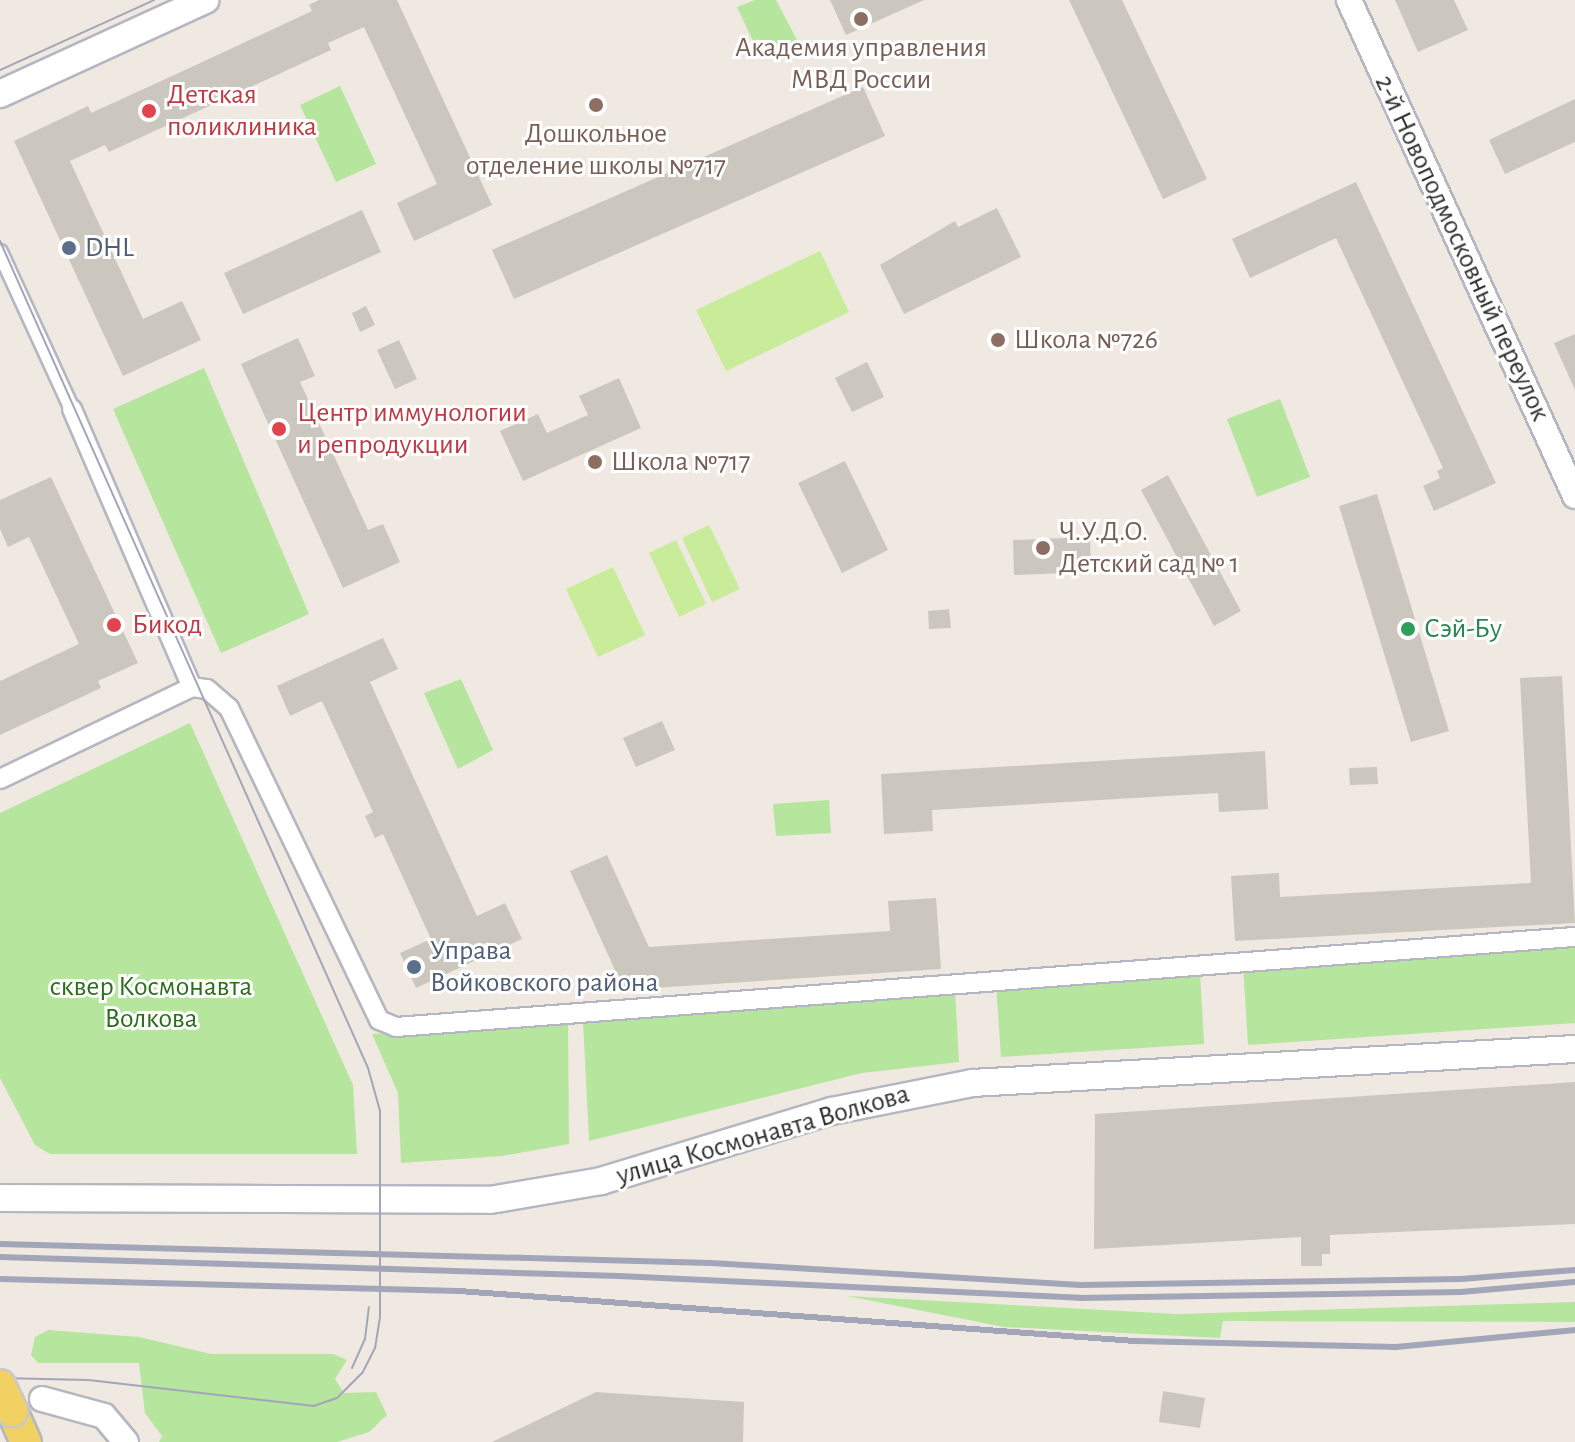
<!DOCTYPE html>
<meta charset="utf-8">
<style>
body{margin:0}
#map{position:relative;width:1575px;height:1442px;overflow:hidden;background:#efe9e1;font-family:"Alegreya Sans",sans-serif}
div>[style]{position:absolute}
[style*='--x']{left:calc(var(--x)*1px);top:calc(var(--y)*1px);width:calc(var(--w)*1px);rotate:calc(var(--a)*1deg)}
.green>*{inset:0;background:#b6e59e}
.pitch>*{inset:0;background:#c9ec9a}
.building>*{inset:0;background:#cbc7bf}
.roads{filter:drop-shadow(2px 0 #b4b7c1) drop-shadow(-2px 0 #b4b7c1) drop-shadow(0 2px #b4b7c1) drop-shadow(0 -2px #b4b7c1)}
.pedestrian>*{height:14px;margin:-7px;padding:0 7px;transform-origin:7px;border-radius:7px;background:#fff}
.minor>*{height:18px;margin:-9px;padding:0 9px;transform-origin:9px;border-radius:9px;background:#fff}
.tertiary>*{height:24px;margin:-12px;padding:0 12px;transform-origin:12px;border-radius:12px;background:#fff}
.secondary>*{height:26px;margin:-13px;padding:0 13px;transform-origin:13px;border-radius:13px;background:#fff}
.primary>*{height:30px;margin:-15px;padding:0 15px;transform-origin:15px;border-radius:15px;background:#f2d163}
.tram>*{height:2px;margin:-1px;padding:0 1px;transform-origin:1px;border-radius:1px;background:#a3a6b8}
.rail>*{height:6px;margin:-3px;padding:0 3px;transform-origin:3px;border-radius:3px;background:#a3a6b8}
.bridges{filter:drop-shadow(2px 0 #c9c9c9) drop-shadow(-2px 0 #c9c9c9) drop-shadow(0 2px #c9c9c9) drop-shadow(0 -2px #c9c9c9)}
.primary-bridge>*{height:30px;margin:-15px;padding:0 15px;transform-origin:15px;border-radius:15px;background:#f2d163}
.dots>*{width:22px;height:22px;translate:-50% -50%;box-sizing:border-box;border:4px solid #fff;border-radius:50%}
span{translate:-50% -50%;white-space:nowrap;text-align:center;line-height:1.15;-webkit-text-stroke:6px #fff;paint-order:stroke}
.education-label{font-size:28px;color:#785e54}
.left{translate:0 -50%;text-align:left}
.health-label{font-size:28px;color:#be3a42}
.service-label{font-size:28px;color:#4e5e75}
.street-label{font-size:28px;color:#2e2e2e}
.leisure-label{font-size:28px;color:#27864d}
.park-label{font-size:28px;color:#2c6e1b}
</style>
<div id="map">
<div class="green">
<i style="clip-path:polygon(755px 0,776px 0,798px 42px,760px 56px,737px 7px)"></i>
<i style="clip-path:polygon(340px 86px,376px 164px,336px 182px,300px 105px)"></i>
<i style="clip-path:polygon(204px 368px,309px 614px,221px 653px,113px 409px)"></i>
<i style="clip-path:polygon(1280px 399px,1310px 477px,1257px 497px,1227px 419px)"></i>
<i style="clip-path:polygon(461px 679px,493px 750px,458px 769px,424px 693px)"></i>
<i style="clip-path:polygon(190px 723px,353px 1085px,357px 1154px,50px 1154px,35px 1145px,0 1078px,0 813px)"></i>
<i style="clip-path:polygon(829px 800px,831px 833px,776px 836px,773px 804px)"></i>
<i style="clip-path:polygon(1575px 942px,1575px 1023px,1248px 1045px,1243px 965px)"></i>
<i style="clip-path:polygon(1200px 971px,1204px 1044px,1001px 1057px,996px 984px)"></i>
<i style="clip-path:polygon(955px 990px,959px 1062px,862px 1073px,589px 1141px,583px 1021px)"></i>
<i style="clip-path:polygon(568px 1022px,569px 1144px,502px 1156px,401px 1163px,398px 1093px,372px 1034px)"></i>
<i style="clip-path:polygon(847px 1296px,1177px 1314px,1575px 1302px,1575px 1322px,1223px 1321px,1220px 1338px,1004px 1327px)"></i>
<i style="clip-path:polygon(48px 1330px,139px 1337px,211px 1354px,333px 1354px,347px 1360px,335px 1379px,344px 1393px,376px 1392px,387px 1415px,369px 1432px,337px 1442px,159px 1442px,162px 1436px,145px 1413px,139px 1363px,38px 1363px,31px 1355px,35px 1337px)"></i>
</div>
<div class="pitch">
<i style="clip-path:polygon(820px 251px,849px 312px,726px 371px,696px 310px)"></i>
<i style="clip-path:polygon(709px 525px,740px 589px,712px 602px,682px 538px)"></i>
<i style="clip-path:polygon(676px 540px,706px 604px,679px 617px,649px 553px)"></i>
<i style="clip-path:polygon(613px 567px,645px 635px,598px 657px,566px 589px)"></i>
</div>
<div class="building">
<i style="clip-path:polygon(319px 0,397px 0,492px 205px,414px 241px,397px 203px,437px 184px,364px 27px,328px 43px,331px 50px,109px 152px,105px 145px,70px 161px,143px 319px,182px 301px,201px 340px,123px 376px,14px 141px,88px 106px,91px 113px,196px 65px,312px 11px,309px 5px)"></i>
<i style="clip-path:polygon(830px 0,924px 0,846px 35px)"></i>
<i style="clip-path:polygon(1069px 0,1122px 0,1207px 179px,1163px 199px)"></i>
<i style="clip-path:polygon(1395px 0,1454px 0,1468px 30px,1418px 52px)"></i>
<i style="clip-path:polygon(863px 87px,885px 136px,514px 299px,492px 250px)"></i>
<i style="clip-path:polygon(1575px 99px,1575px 142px,1505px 174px,1489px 140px)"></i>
<i style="clip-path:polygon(1356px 182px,1496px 483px,1434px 511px,1423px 486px,1440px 478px,1437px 471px,1443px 468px,1336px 238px,1250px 278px,1232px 239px)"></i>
<i style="clip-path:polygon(997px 208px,1021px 257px,904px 314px,880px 265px,955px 221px,958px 227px)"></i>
<i style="clip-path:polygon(362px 210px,381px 252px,243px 314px,224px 273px)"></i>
<i style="clip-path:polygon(366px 306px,375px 325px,360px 332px,352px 313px)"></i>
<i style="clip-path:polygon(1575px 334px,1575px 390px,1554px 343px)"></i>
<i style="clip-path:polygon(298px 338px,315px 376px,300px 382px,319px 423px,368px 530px,383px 524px,400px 562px,343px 588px,241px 364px)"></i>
<i style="clip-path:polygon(399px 340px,417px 379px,395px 389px,377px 350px)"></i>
<i style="clip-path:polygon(867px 362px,884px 397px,852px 412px,835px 378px)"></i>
<i style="clip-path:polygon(619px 378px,641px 428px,523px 481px,500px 431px,538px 414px,547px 433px,588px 415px,579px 396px)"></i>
<i style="clip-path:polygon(845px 461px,888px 550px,842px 573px,798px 483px)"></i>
<i style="clip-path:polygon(1168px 475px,1241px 611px,1214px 626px,1141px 490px)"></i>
<i style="clip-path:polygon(51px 477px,138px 663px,98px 681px,101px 688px,0 735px,0 681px,79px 644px,29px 537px,8px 547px,0 529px,0 500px)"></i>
<i style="clip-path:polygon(1377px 494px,1449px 731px,1411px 742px,1339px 506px)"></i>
<i style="clip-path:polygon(1090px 537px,1091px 572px,1014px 575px,1013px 540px)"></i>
<i style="clip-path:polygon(949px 609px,951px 628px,929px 629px,928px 611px)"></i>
<i style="clip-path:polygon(383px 638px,398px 669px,370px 682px,477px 916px,505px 903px,522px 939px,416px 988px,400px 953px,431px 939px,383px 834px,375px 838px,365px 816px,373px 812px,322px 701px,290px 716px,277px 686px)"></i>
<i style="clip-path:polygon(1562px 676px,1575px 923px,1235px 941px,1231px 876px,1279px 873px,1280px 897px,1531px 883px,1520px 678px)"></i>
<i style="clip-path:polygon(662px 721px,675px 750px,636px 767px,623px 738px)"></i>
<i style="clip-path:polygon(1265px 751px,1268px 809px,1219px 812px,1218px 793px,932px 810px,933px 831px,884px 834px,881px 774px)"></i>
<i style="clip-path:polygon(1377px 767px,1378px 784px,1350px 785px,1349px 768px)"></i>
<i style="clip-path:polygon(607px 855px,649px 947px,890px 931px,888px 901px,936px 898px,941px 969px,624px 990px,570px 871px)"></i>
<i style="clip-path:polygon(1575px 1082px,1575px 1224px,1330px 1235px,1330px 1254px,1322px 1254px,1322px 1266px,1301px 1266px,1301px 1237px,1094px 1249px,1095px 1114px)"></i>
<i style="clip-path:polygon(1163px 1391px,1205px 1398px,1200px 1428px,1159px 1422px)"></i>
<i style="clip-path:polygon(596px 1392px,744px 1402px,743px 1442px,492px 1442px)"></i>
</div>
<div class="roads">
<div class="pedestrian">
<i style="--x:0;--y:252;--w:173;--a:65.4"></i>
</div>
<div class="minor">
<i style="--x:72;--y:409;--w:303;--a:66.7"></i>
<i style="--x:192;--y:687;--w:15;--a:8"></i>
<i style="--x:207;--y:689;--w:29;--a:41"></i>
<i style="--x:229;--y:708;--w:346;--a:64.3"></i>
<i style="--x:379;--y:1020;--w:18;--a:22"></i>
<i style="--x:396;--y:1027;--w:1182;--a:-4.37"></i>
<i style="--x:0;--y:779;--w:213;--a:-25.6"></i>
</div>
<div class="tertiary">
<i style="--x:1349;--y:0;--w:545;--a:65.5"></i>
<i style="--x:42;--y:1399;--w:64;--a:15.3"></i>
<i style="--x:104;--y:1416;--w:34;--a:50"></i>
</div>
<div class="secondary">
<i style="--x:0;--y:94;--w:226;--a:-24.6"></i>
<i style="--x:0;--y:1198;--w:490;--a:0.2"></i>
<i style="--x:490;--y:1200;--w:113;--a:-9.7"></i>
<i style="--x:601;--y:1181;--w:241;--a:-16.9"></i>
<i style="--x:832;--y:1111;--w:143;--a:-11.3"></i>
<i style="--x:972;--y:1083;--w:604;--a:-3.23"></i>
</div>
<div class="primary">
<i style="--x:12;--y:1411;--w:34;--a:66"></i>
</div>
</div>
<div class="tram">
<i style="--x:0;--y:70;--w:169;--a:-24.4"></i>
<i style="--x:0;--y:241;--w:905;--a:66.01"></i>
<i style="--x:368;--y:1068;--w:45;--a:74.4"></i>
<i style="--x:380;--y:1111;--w:206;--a:90"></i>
<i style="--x:380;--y:1317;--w:31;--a:99"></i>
<i style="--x:375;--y:1348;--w:28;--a:117"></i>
<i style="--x:362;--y:1373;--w:35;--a:135"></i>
<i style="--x:337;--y:1398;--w:24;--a:161"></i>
<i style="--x:314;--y:1406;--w:227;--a:-173.4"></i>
<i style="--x:88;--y:1380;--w:88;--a:-178.7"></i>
<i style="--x:352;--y:1368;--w:32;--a:-66"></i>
<i style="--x:365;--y:1339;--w:32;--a:-83"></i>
</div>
<div class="rail">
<i style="--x:0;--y:1244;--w:711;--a:1.53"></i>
<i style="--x:711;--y:1263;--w:370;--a:3.4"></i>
<i style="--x:1080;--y:1285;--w:381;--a:-0.9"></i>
<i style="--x:1461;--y:1279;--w:114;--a:-4.5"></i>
<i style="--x:0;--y:1257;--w:619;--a:1.76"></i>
<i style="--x:619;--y:1276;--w:461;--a:2.7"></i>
<i style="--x:1079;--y:1298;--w:382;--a:-0.9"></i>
<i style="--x:1461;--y:1292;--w:114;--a:-5"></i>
<i style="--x:0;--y:1279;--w:459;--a:1.5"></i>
<i style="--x:459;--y:1291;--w:678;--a:4.23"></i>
<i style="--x:1135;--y:1341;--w:261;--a:1.3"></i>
<i style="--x:1396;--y:1347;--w:180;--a:-5.4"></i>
</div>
<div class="bridges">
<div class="primary-bridge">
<i style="--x:0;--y:1385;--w:29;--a:65"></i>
</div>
</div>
<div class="dots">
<i style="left:861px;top:19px;background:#8d6e63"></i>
<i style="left:596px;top:105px;background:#8d6e63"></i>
<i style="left:149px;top:111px;background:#e0444e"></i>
<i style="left:69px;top:248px;background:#5c6f8a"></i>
<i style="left:998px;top:340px;background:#8d6e63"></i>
<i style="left:279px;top:429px;background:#e0444e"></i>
<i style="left:595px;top:462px;background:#8d6e63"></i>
<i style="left:1043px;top:548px;background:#8d6e63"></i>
<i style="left:114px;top:625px;background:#e0444e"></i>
<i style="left:1408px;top:629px;background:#2e9e5b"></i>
<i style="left:414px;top:967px;background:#5c6f8a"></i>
</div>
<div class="education-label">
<span style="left:861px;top:64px">Академия управления<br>МВД России</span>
<span style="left:596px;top:150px">Дошкольное<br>отделение школы №717</span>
<span class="left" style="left:1014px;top:340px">Школа №726</span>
<span class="left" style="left:611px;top:462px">Школа №717</span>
<span class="left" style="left:1059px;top:548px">Ч.У.Д.О.<br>Детский сад № 1</span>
</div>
<div class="health-label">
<span class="left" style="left:167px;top:111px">Детская<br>поликлиника</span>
<span class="left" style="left:297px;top:429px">Центр иммунологии<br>и репродукции</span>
<span class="left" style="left:132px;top:625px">Бикод</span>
</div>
<div class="service-label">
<span class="left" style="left:85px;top:248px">DHL</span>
<span class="left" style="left:430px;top:967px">Управа<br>Войковского района</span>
</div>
<div class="street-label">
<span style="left:1462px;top:248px;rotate:65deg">2-й Новоподмосковный переулок</span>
<span style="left:763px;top:1135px;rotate:-16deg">улица Космонавта Волкова</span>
</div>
<div class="leisure-label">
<span class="left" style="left:1424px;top:629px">Сэй-Бу</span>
</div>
<div class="park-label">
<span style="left:151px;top:1003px">сквер Космонавта<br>Волкова</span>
</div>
</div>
